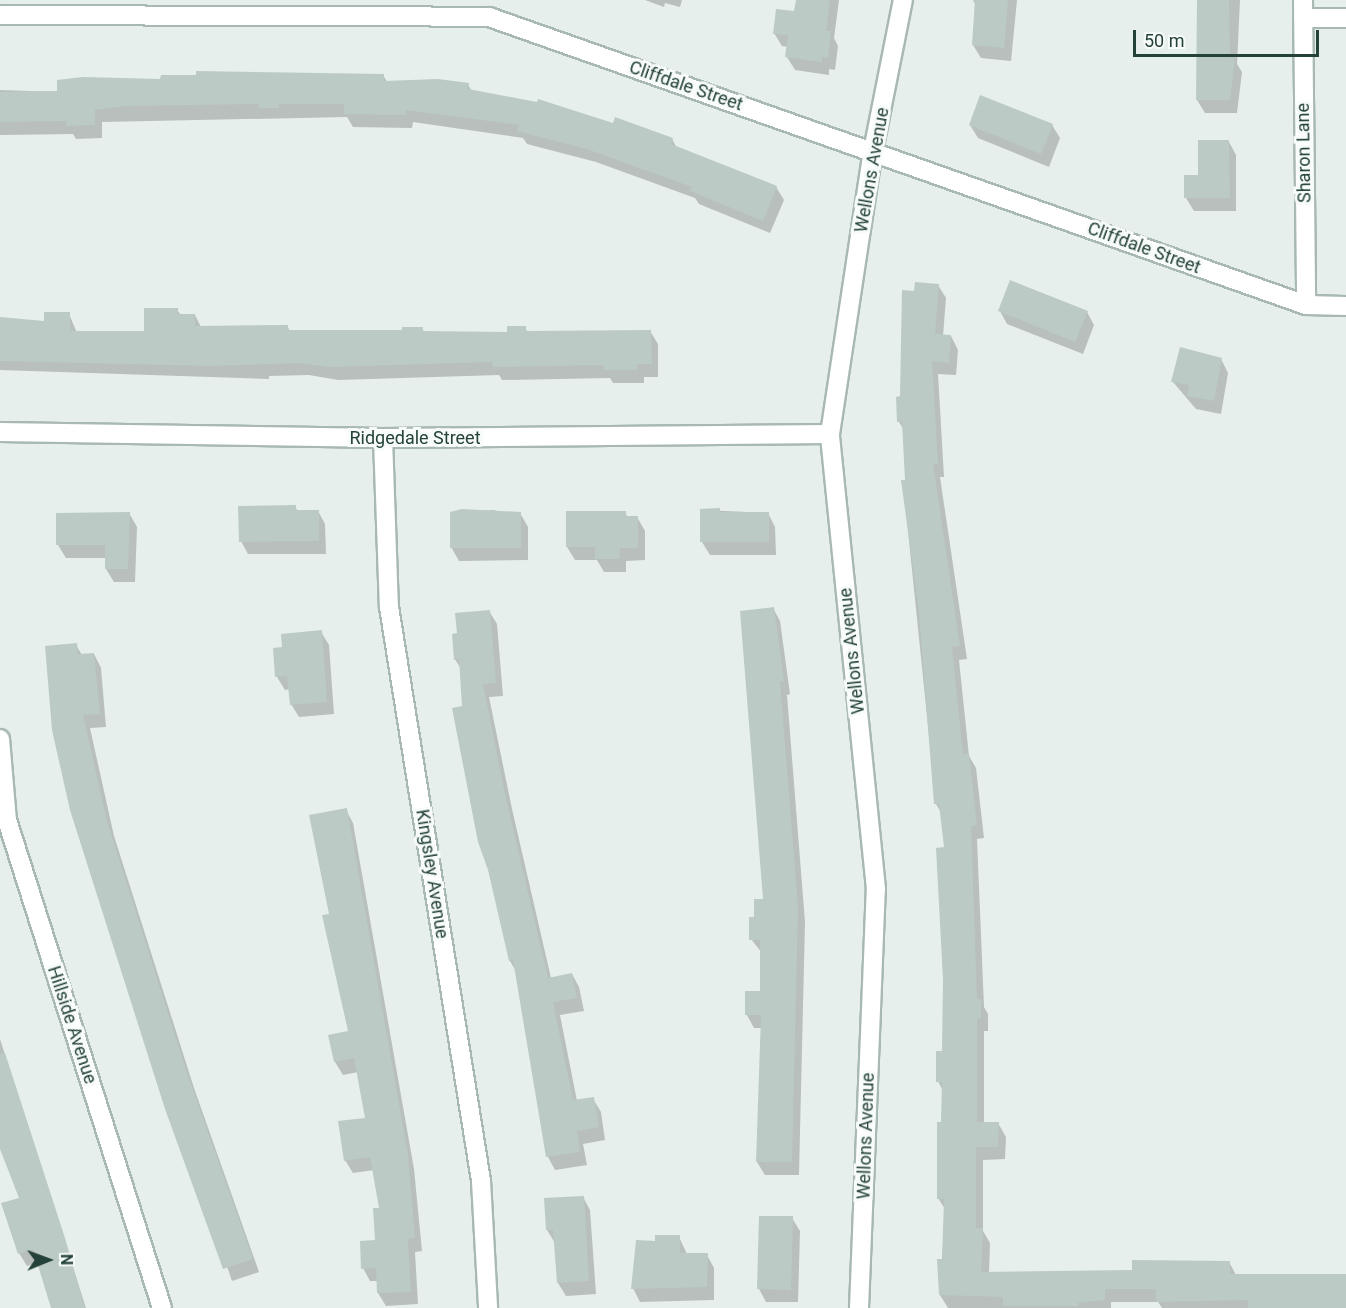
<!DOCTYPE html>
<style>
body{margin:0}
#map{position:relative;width:1346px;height:1308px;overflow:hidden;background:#e6efeb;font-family:Roboto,sans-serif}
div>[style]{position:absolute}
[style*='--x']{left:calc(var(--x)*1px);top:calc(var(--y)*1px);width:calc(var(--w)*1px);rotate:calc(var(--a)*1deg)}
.shadow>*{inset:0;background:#0003}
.building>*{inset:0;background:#bbcac4}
.roads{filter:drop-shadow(2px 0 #a8b8b2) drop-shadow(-2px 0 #a8b8b2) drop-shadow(0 2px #a8b8b2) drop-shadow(0 -2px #a8b8b2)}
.street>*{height:18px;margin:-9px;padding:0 9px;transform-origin:9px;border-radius:9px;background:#fff}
span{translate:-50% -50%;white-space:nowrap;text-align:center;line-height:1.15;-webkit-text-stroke:6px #f7fbf9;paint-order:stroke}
.street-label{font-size:18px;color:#24423a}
.north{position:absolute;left:18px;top:1230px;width:60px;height:60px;-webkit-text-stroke:4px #f7fbf9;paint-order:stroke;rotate:89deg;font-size:16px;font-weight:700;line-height:24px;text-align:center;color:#24423a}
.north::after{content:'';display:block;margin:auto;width:21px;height:27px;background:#24423a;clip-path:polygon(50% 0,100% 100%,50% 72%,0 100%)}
.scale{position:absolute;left:1133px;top:30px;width:186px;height:27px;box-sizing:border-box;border:3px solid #24423a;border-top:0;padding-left:8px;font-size:18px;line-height:21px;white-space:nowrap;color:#24423a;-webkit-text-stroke:4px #f7fbf9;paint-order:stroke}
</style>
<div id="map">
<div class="shadow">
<i style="clip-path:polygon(645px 0,682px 0,680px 7px,665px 3px,664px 7px)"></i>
<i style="clip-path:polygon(797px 0,839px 0,834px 38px,838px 46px,835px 70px,829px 69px,829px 75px,795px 70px,787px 57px,788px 47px,782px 46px,774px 33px,795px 13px)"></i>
<i style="clip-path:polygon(973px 0,1017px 0,1011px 61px,981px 58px,973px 45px,976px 6px)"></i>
<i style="clip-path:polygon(1199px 0,1240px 0,1237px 64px,1242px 72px,1237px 113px,1205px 113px,1197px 100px)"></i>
<i style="clip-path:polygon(383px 75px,387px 82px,468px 85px,472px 91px,672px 139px,677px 148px,776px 187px,784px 200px,770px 233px,699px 204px,695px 198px,596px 162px,527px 144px,523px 138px,413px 122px,412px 128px,353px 127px,347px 117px,102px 122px,102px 138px,76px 139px,73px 134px,0 135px,0 90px,59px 92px)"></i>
<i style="clip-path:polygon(970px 125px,1052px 125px,1060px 138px,1049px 167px,978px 138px)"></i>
<i style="clip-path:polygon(1229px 142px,1236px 155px,1236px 211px,1194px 211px,1186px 198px)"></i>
<i style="clip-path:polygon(938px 285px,946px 298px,943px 336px,951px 336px,958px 350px,956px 375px,938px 374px,944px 477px,940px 477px,967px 659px,959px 660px,969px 756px,976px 768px,984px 838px,977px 839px,984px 1007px,988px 1014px,988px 1031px,984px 1031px,984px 1123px,998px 1123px,1006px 1137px,1005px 1159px,983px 1160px,983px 1231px,990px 1243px,989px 1273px,1134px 1271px,1229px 1262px,1236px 1275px,1346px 1275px,1346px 1308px,1162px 1308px,1158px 1302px,1111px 1302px,1111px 1308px,948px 1308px,940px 1295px,945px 1209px,938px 1198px,943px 1091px,938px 1081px,943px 1053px,946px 848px,942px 814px,936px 804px,903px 482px,906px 481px,904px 430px,899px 422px,915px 292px)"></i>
<i style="clip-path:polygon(177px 310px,181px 315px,195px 315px,201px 327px,288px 327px,290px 332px,403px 332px,422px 328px,424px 332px,509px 334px,525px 327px,528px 333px,650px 331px,658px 344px,658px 377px,644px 377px,644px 383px,613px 383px,610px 378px,502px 380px,499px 375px,338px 380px,309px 375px,269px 376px,269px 379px,0 370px,0 319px,45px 323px,69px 314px,77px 333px,145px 333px)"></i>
<i style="clip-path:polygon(1000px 311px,1087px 312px,1094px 325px,1083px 354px,1007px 324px)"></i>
<i style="clip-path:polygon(1221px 359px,1228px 373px,1221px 414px,1196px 409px,1173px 382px)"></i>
<i style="clip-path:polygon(295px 507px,298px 511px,318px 511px,325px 524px,326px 554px,248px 554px,241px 541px)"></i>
<i style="clip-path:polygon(495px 510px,497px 513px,520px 513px,528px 527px,528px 560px,459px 561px,451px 547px,451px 513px)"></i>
<i style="clip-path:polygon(702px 510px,768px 513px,775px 527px,776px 555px,710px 555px,702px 542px)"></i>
<i style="clip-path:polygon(625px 512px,628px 518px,637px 517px,645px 531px,645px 560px,626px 561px,626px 572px,604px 572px,597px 560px,575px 560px,567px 547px,567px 513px)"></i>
<i style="clip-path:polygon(129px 513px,137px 527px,135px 582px,114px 582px,106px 569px,106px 558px,66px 558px,58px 545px,58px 514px)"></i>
<i style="clip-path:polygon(773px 608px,780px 621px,790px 694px,787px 695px,805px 922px,799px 1175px,765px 1175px,757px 1162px,762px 1028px,754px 1028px,747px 1015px,762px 993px,762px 953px,751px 939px,765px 900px)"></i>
<i style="clip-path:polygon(489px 611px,497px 624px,503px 696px,489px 697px,512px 809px,551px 978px,572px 974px,579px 987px,584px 1011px,560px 1015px,577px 1101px,593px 1099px,601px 1112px,605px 1140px,583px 1144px,587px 1165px,555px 1170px,548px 1157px,516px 971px,510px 961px,464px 707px,461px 669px,455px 659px,459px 635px)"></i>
<i style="clip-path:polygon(321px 632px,329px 645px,334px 714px,299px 717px,291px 704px,290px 689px,285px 690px,277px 677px,284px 649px)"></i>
<i style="clip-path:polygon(76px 645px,82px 655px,94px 654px,101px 668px,106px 727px,90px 728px,114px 836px,194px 1088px,259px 1272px,232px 1281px,71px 810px)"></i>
<i style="clip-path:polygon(346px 810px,353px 823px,414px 1169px,422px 1251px,415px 1252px,418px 1304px,386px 1306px,378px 1293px,378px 1281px,370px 1281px,363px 1268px,376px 1242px,380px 1209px,374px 1170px,353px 1173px,345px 1160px,367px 1119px,358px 1072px,343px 1075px,335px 1062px,329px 1036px,349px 1032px,331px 915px)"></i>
<i style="clip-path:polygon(0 1039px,86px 1308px,53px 1308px,39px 1262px,27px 1266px,19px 1253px,21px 1199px,0 1144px)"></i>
<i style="clip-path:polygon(583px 1197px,590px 1210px,596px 1294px,566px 1296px,558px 1283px,555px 1243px,547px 1230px)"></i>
<i style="clip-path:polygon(792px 1218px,800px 1231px,798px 1302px,766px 1302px,759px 1289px)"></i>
<i style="clip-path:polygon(679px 1237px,687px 1254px,707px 1255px,714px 1268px,714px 1300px,640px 1302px,633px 1288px,656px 1242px)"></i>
</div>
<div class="building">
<i style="clip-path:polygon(796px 0,830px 0,826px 31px,831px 31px,828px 58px,822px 57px,822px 62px,785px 57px,788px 35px,773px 34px,776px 9px,794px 11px)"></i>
<i style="clip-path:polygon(975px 0,1008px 0,1004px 48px,972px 45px)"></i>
<i style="clip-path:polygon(1197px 0,1229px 0,1230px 58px,1235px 57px,1230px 100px,1196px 100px)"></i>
<i style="clip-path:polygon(196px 71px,384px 74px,384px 81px,438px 79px,469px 83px,468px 89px,537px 102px,538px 99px,613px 123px,615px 117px,673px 138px,671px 144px,777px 186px,763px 221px,690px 191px,692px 187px,587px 149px,517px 131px,519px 125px,406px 110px,406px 115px,344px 114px,344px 104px,279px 104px,279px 108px,259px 108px,259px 104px,126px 106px,95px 110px,95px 125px,67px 126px,66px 121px,0 122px,0 92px,57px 91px,57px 80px,83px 77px,160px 79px,161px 75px,196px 75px)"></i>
<i style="clip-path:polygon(980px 95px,1053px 124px,1041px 154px,969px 125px)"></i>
<i style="clip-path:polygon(1198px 140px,1229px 140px,1230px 198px,1184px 198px,1184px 175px,1198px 175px)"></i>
<i style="clip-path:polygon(1010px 280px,1088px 311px,1075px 342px,998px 311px)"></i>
<i style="clip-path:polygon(915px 282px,939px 284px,935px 334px,951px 335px,949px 363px,932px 361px,938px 464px,933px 464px,960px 646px,952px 647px,963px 754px,969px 754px,977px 825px,971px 826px,977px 999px,981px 999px,981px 1018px,977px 1019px,977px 1122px,999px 1122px,998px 1147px,976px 1147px,976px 1228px,983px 1228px,981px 1272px,1132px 1270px,1132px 1260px,1230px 1261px,1230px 1274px,1346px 1274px,1346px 1308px,1248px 1308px,1248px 1300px,1156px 1302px,1156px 1289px,1105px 1289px,1105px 1300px,1078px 1303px,1078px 1306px,1003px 1306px,1003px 1297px,939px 1295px,937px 1259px,942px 1259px,944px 1199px,937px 1199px,937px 1122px,941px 1122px,942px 1082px,936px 1082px,936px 1051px,942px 1051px,943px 980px,936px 848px,944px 847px,939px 804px,934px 804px,919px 613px,901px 480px,905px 480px,902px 422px,897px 422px,896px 397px,900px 396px,902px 290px,914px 291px)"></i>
<i style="clip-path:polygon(144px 308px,178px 308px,178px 314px,195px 314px,195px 326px,288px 325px,288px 330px,402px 330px,402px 327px,423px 327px,422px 331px,507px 332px,507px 326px,526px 326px,526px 331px,651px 330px,652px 364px,637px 364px,637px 370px,604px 370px,604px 365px,493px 367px,492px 362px,329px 367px,300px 363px,210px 366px,0 361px,0 317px,44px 321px,44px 312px,70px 312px,70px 331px,144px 331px)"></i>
<i style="clip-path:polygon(1180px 347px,1222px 358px,1214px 401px,1187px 396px,1189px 385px,1171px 382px)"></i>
<i style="clip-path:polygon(296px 505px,296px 510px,319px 510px,319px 541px,239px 542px,238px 506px)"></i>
<i style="clip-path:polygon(720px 508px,720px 512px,769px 512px,769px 542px,700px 542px,700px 509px)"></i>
<i style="clip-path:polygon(462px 509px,521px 512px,521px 548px,450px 548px,450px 512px)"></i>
<i style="clip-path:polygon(566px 511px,626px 511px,626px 516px,638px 516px,638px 548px,620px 548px,619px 559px,595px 559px,595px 547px,566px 547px)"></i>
<i style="clip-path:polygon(130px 512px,128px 569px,105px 569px,105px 545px,56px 545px,56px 513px)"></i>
<i style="clip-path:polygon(774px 607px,784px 681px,780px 682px,798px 907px,792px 1162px,756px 1162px,761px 1015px,745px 1015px,745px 991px,760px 991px,760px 940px,749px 940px,749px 917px,754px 917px,754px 899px,763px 899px,740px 611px)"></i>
<i style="clip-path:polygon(490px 610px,496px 683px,483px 684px,505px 794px,548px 978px,572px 973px,577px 998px,553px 1002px,573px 1100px,594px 1097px,599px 1127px,577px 1131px,580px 1152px,546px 1157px,513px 960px,509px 961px,488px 870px,478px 842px,452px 708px,462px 706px,459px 659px,454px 660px,452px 634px,457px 633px,455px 613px)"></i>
<i style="clip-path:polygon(322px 630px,327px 702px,290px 705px,287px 676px,275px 677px,273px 648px,282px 647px,281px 634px)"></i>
<i style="clip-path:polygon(77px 643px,78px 654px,94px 653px,100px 714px,83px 715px,107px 821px,187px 1073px,253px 1259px,223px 1269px,165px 1109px,70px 810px,52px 730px,45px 646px)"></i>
<i style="clip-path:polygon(347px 808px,408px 1155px,415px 1238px,408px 1239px,411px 1292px,377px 1293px,376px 1268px,361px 1269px,360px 1241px,375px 1240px,373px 1208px,379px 1208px,370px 1157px,344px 1161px,338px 1121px,365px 1118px,354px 1058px,334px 1062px,328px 1035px,348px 1031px,322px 915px,329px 914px,309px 815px)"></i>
<i style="clip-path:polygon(5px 1053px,65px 1238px,85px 1308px,51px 1308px,33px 1249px,18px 1254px,1px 1203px,19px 1198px,0 1149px,0 1054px)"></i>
<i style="clip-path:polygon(584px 1196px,589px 1281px,557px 1283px,553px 1230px,546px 1230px,544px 1198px)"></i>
<i style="clip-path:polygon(759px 1216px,793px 1216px,791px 1290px,757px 1289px)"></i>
<i style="clip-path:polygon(655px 1235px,680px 1235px,680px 1253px,708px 1253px,707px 1287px,631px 1289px,636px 1240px,655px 1241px)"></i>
</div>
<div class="roads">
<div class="street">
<i style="--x:1303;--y:0;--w:305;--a:89.4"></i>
<i style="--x:0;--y:15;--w:489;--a:0.2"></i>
<i style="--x:489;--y:17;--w:866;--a:19.42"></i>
<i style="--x:1306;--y:305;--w:40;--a:1.4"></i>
<i style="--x:1303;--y:18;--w:43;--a:0"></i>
<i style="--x:0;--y:432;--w:383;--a:0.9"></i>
<i style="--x:383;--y:438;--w:447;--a:-0.5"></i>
<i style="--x:383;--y:438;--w:169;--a:88"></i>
<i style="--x:389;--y:607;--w:581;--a:80.89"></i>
<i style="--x:481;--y:1181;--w:127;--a:86.8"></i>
<i style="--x:0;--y:739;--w:81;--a:85.1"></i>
<i style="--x:7;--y:820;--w:512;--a:72.38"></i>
<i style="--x:859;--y:1308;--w:419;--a:-87.7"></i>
<i style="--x:876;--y:889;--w:457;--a:-95.8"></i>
<i style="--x:830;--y:434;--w:286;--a:-81.4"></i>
<i style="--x:873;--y:151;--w:154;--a:-78.8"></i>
</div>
</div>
<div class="street-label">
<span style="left:686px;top:86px;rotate:19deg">Cliffdale Street</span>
<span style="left:1304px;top:153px;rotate:-91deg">Sharon Lane</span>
<span style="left:872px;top:170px;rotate:-80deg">Wellons Avenue</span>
<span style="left:1144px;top:248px;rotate:20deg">Cliffdale Street</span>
<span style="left:415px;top:438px">Ridgedale Street</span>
<span style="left:852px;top:651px;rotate:-96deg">Wellons Avenue</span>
<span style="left:432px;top:874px;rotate:81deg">Kingsley Avenue</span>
<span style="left:72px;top:1025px;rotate:72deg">Hillside Avenue</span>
<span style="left:866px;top:1136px;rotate:-88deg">Wellons Avenue</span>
</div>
<div class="north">N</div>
<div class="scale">50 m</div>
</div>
